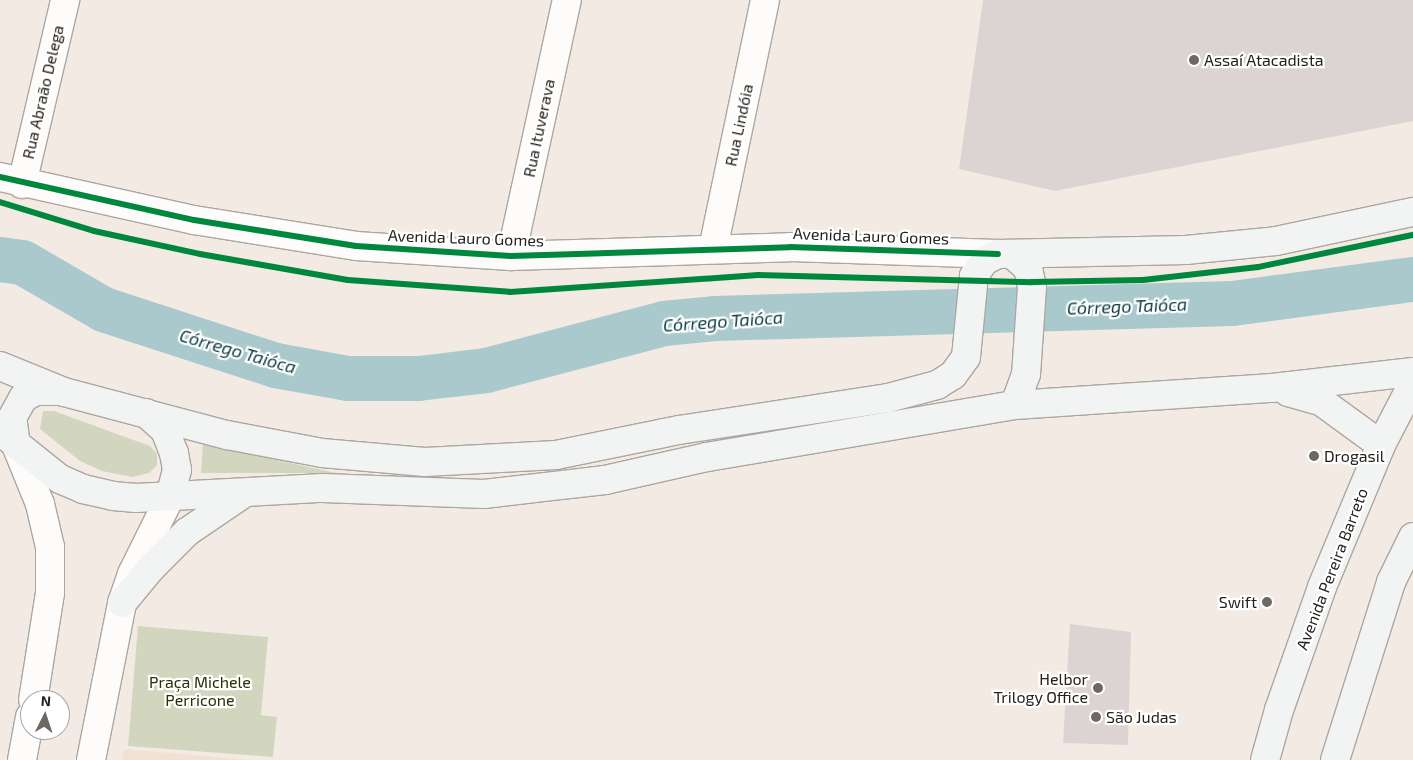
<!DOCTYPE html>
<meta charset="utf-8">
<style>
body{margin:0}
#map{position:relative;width:1413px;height:760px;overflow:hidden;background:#f3ebe3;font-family:"Exo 2",sans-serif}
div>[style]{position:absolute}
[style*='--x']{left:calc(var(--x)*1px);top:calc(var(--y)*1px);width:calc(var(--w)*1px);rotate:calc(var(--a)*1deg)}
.built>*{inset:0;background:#f0e1d2}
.green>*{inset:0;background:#d3d6bf}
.river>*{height:45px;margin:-22.5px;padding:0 22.5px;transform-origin:22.5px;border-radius:22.5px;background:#aac9cd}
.building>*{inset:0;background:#dbd4d2}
.roads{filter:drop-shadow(1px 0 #aca6a0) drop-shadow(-1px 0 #aca6a0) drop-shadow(0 1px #aca6a0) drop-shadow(0 -1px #aca6a0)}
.street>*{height:28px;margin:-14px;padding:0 14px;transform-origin:14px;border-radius:14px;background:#fdfcfb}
.secondary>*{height:28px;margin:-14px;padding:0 14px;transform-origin:14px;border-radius:14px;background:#fdfcfb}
.primary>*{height:28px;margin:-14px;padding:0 14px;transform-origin:14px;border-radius:14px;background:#f2f3f3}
.cycleway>*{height:6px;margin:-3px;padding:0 3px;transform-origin:3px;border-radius:3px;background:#00873e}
.dots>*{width:14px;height:14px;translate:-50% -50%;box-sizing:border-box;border:2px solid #fff;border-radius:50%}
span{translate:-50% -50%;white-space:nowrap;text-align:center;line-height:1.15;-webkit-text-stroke:4.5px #fff;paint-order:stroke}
.poi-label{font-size:16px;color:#26211c}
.left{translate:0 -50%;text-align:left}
.right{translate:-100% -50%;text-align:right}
.street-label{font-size:16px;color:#26211c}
.park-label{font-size:16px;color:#263004}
.water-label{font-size:18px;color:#0b3a40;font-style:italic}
.north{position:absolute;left:20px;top:690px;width:50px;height:50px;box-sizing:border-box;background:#fff;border:1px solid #a8a6a4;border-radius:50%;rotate:4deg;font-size:14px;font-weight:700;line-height:20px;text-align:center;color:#26211c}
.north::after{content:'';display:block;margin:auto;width:18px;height:22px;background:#6e6862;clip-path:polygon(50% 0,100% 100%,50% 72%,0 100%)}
</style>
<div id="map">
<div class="built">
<i style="clip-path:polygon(124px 749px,248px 760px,122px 760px)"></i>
</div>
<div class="green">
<i style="clip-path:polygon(43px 411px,54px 411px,150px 446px,157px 454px,157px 465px,149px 473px,132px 477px,102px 471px,80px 461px,40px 429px)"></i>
<i style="clip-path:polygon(203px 444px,336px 473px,201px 473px)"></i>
<i style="clip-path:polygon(138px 626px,268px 637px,261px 715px,277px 717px,273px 757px,128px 746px)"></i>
</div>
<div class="river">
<i style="--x:0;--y:259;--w:22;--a:8"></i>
<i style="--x:22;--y:262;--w:94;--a:30.1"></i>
<i style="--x:103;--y:309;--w:181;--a:18"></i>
<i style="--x:275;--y:365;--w:73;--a:10.2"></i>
<i style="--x:347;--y:378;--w:71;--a:0"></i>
<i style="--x:418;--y:378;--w:68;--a:-6.7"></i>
<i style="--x:486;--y:370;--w:184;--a:-14.8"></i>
<i style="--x:664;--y:323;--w:50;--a:-5.7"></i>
<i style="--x:714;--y:318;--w:518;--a:-1.66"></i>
<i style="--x:1232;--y:303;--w:183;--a:-7.6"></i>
</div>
<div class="building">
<i style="clip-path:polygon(983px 0,1413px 0,1413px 121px,1055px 191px,959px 169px)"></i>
<i style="clip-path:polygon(1070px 624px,1131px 632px,1128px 745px,1063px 743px)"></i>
</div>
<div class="roads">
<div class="street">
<i style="--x:0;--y:177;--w:199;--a:12.5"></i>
<i style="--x:194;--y:220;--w:164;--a:9.1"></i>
<i style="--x:356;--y:246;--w:155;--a:3.7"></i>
<i style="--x:511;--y:256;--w:279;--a:-1.8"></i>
<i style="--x:790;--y:247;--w:208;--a:1.9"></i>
<i style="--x:22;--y:184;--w:189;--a:-76.8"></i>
<i style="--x:713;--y:249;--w:254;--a:-78.2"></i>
<i style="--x:511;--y:256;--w:262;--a:-77.7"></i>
</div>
<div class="secondary">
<i style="--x:16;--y:445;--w:64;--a:67.9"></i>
<i style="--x:40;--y:504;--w:44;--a:76.9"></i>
<i style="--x:50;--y:547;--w:46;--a:90"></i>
<i style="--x:50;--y:593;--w:108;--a:99"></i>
<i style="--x:22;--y:760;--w:44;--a:-79.5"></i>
<i style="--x:91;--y:760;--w:160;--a:-78.8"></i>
<i style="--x:122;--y:603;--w:31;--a:-71"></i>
<i style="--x:132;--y:574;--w:86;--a:-63.7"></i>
</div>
<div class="primary">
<i style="--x:1013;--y:255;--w:20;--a:41"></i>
<i style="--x:1028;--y:268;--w:19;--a:78"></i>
<i style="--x:1032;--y:287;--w:87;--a:93.9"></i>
<i style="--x:1026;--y:374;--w:33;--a:110"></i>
<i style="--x:0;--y:366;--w:69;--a:22.1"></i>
<i style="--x:64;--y:392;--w:169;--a:14.8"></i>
<i style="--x:227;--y:435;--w:97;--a:10.7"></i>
<i style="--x:322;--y:453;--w:103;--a:5"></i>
<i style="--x:425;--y:462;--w:131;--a:-3.1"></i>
<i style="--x:556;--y:455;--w:126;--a:-11.5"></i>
<i style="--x:679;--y:430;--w:211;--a:-8.7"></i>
<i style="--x:888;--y:398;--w:51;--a:-14.9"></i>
<i style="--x:937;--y:385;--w:19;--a:-32"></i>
<i style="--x:953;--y:375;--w:22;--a:-54"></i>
<i style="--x:966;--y:357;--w:81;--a:-84.4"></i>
<i style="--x:974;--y:276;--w:18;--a:-56"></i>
<i style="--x:984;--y:261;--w:16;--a:-27"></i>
<i style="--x:998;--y:254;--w:188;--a:-1.2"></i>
<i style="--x:1186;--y:250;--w:90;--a:-5.7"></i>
<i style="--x:1276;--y:241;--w:140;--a:-12"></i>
<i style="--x:1288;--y:392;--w:35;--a:16"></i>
<i style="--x:1322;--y:402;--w:73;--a:36.1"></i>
<i style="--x:146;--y:413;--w:25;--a:42"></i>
<i style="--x:165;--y:430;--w:25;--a:69"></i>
<i style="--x:174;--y:453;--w:17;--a:80"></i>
<i style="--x:177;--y:470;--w:28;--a:105"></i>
<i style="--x:0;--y:431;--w:77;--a:38.7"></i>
<i style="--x:60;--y:479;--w:25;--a:23"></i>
<i style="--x:83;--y:489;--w:31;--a:13"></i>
<i style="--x:113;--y:496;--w:23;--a:5"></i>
<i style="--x:136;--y:498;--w:187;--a:-3.1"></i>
<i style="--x:323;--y:488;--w:161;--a:2.1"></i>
<i style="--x:484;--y:494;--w:122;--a:-6.6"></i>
<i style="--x:605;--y:480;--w:105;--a:-12.7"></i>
<i style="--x:707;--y:457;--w:312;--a:-9.6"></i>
<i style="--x:1015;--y:405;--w:258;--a:-3.8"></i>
<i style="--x:1272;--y:388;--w:142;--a:-6.5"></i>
<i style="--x:16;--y:445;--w:27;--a:-98"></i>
<i style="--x:12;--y:418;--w:23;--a:-61"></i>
<i style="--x:23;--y:398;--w:15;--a:-28"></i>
<i style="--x:36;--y:391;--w:24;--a:0"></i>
<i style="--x:122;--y:603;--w:45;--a:-50.4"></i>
<i style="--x:151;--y:568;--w:51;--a:-45"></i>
<i style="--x:187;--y:532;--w:68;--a:-34.2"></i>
<i style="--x:1265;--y:760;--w:52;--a:-74.4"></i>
<i style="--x:1279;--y:710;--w:130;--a:-70.7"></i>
<i style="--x:1322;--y:587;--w:154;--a:-67.4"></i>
<i style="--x:1381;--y:445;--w:70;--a:-62.7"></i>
<i style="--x:1335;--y:760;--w:187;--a:-72.5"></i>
<i style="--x:1391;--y:582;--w:50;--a:-63.9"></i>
</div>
</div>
<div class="cycleway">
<i style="--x:0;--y:177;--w:199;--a:12.5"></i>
<i style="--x:194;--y:220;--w:164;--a:9.1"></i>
<i style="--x:356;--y:246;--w:155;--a:3.7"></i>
<i style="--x:511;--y:256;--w:279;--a:-1.8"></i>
<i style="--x:790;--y:247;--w:208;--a:1.9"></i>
<i style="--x:0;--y:202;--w:98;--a:17.1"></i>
<i style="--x:94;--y:231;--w:108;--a:12.2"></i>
<i style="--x:200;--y:254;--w:150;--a:10"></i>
<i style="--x:348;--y:280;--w:162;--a:4.2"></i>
<i style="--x:510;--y:292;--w:249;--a:-3.9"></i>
<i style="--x:758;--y:275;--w:274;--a:1.5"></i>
<i style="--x:1032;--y:282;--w:111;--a:-1"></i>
<i style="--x:1143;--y:280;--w:116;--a:-6.4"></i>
<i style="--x:1258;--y:267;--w:158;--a:-11.7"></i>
</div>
<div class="dots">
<i style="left:1194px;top:60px;background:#6e6862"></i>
<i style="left:1314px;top:456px;background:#6e6862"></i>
<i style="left:1267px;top:602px;background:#6e6862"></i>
<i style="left:1098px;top:688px;background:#6e6862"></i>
<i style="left:1096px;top:717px;background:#6e6862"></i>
</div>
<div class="poi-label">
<span class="left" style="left:1204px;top:60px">Assaí Atacadista</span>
<span class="left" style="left:1324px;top:456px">Drogasil</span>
<span class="right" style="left:1257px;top:602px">Swift</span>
<span class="right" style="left:1088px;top:688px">Helbor<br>Trilogy Office</span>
<span class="left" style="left:1106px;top:717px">São Judas</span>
</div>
<div class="street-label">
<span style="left:43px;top:92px;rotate:-77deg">Rua Abraão Delega</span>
<span style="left:739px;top:125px;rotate:-78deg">Rua Lindóia</span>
<span style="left:539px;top:128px;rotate:-78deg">Rua Ituverava</span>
<span style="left:871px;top:236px;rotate:2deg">Avenida Lauro Gomes</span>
<span style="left:466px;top:238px;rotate:2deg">Avenida Lauro Gomes</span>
<span style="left:1332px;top:569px;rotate:-69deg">Avenida Pereira Barreto</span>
</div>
<div class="park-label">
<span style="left:200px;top:691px">Praça Michele<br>Perricone</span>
</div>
<div class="water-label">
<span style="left:1127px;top:306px;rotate:-2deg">Córrego Taióca</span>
<span style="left:723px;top:321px;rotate:-4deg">Córrego Taióca</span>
<span style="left:238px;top:351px;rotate:16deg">Córrego Taióca</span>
</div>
<div class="north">N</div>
</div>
